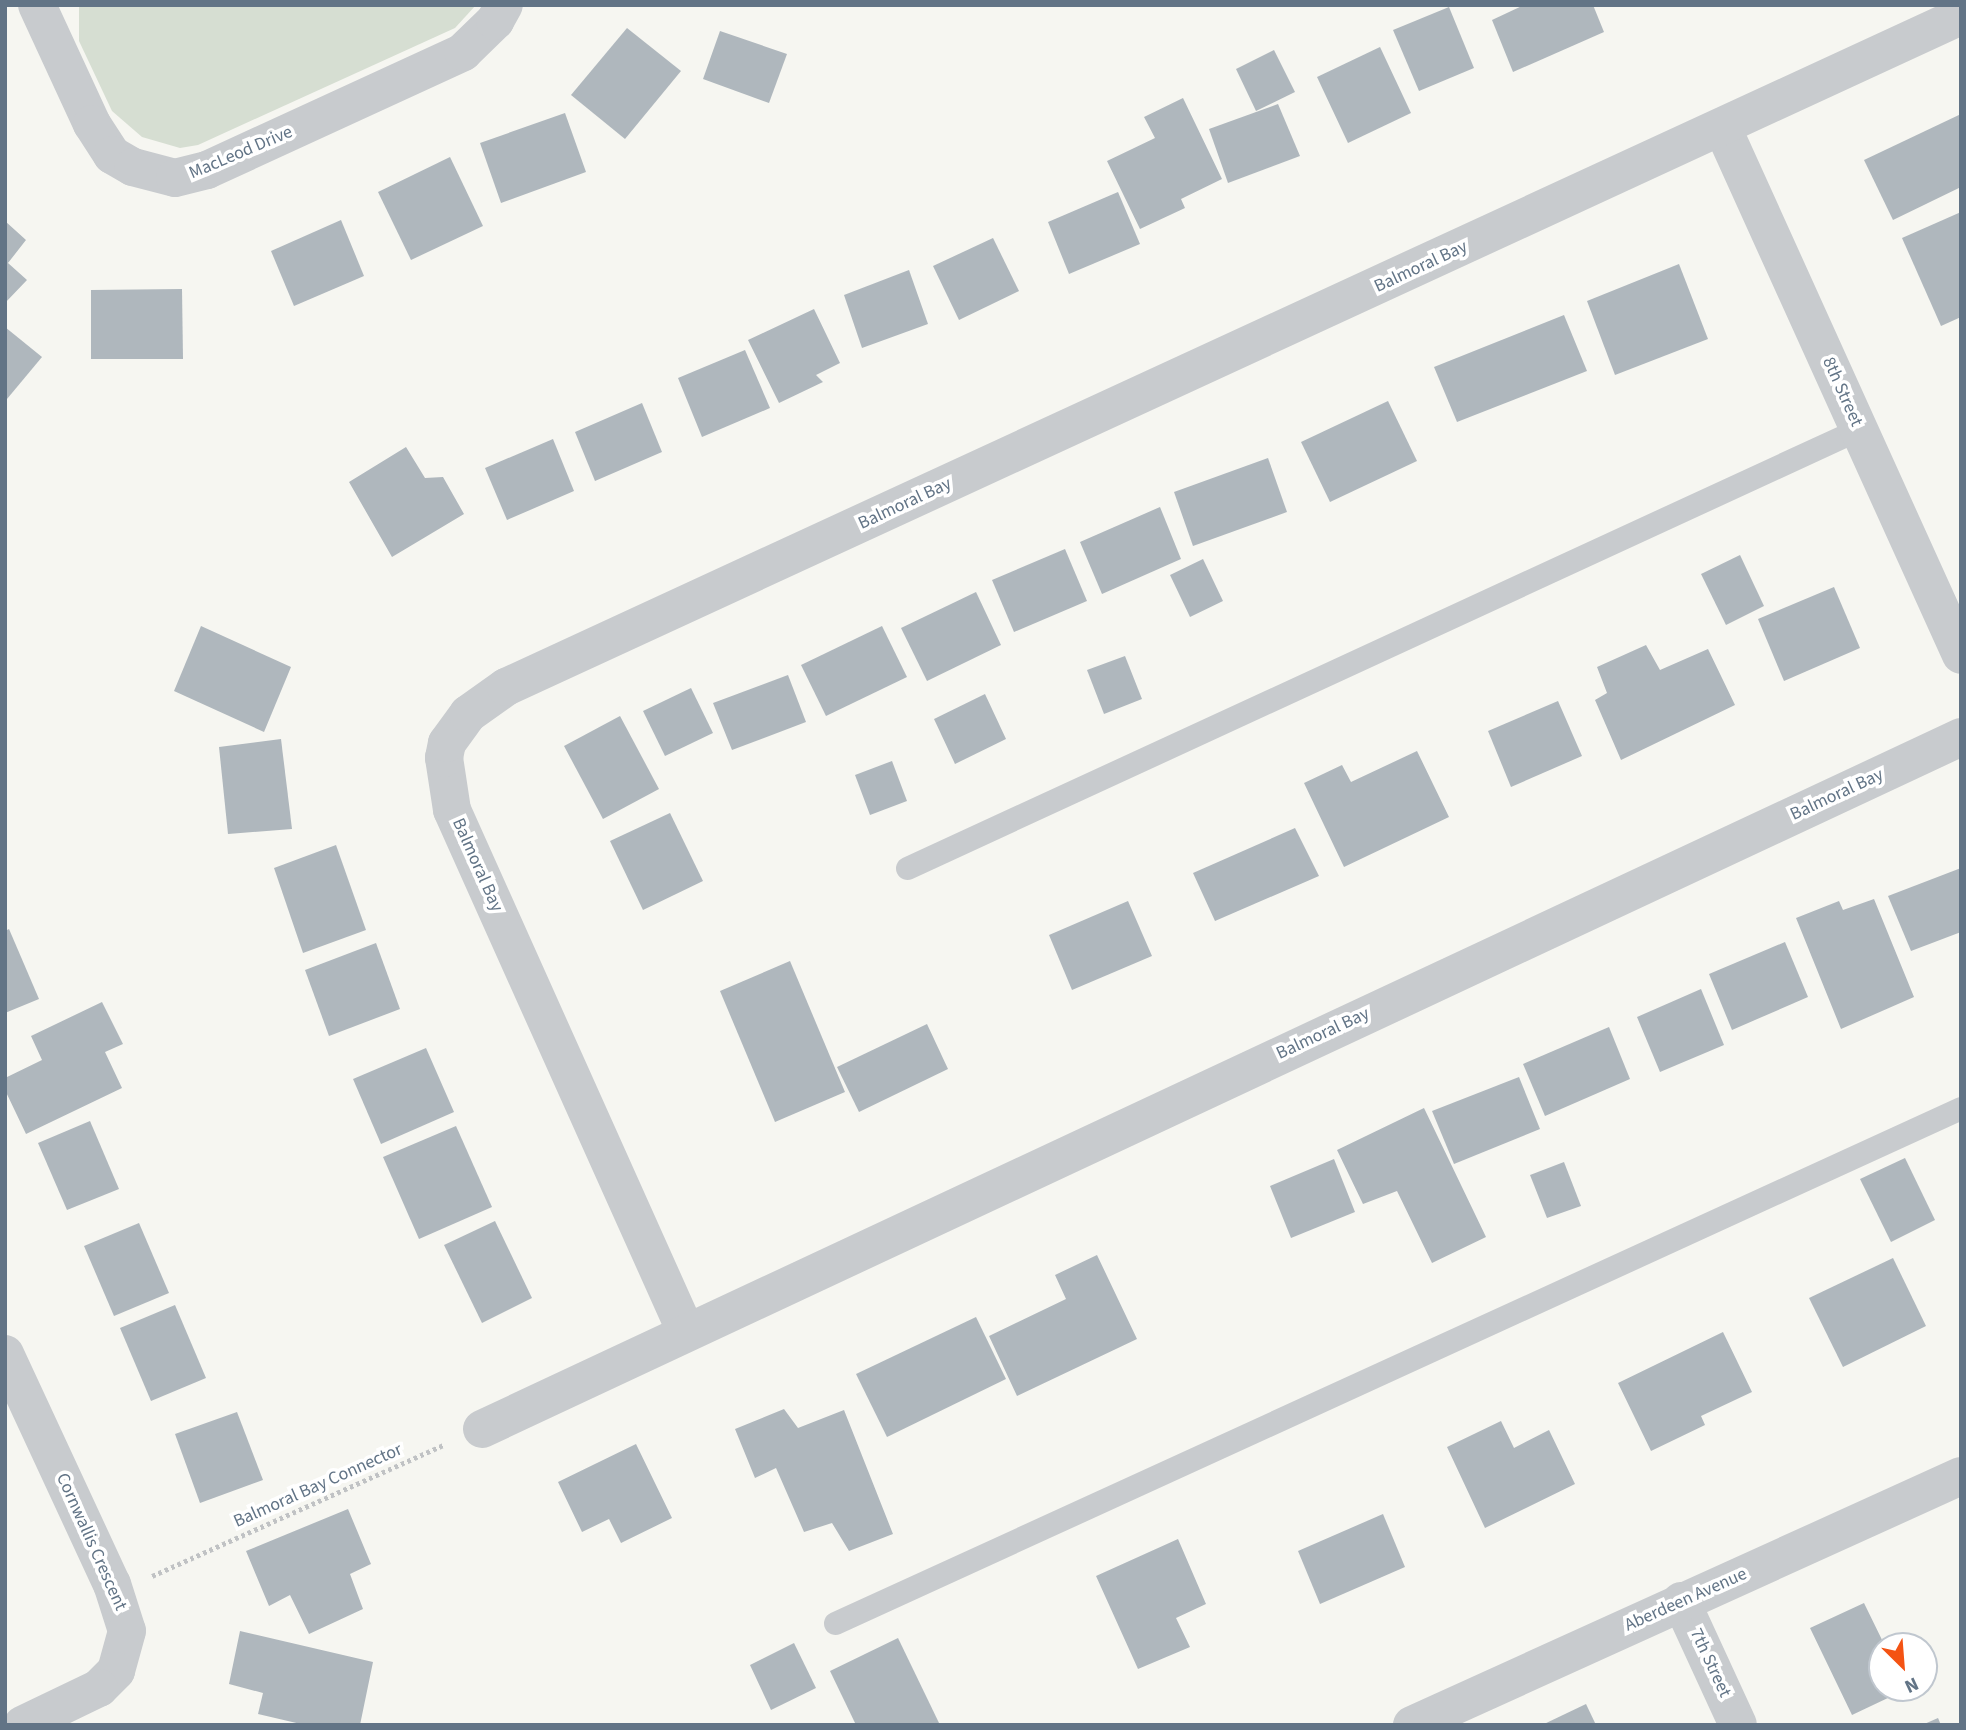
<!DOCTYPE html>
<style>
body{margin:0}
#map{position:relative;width:1966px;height:1730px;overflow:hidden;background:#f6f6f1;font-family:"Source Sans 3",sans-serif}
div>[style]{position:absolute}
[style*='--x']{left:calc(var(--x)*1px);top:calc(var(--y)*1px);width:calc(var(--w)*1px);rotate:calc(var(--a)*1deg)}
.green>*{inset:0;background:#d6ded2}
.building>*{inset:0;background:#afb7bd}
.path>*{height:4.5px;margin-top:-2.25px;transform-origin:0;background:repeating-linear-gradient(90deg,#c0c2c4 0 3.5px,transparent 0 7px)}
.lane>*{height:23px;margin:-11.5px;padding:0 11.5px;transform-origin:11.5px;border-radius:11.5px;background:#c8cbce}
.street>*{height:38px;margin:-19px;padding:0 19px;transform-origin:19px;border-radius:19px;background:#c8cbce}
span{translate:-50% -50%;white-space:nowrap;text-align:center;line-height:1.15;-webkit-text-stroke:7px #fff;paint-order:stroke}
.street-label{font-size:18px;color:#627486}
.frame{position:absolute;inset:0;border:7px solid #627486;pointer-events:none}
.north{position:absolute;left:1868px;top:1632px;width:70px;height:70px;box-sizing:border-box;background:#fff;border:2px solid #c0c7cf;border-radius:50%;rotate:155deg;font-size:19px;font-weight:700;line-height:28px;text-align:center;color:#627486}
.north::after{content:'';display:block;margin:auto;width:24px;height:32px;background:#f45313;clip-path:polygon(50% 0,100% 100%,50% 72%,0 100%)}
</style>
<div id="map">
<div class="green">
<i style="clip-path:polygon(79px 5px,476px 5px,455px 28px,198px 145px,180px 148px,142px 137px,112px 111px,79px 41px)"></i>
</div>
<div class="building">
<i style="clip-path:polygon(1524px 5px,1593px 5px,1604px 32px,1513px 72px,1492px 20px)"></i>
<i style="clip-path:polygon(1449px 7px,1474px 68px,1419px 91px,1393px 30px)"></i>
<i style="clip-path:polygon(627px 28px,681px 71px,625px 139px,571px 95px)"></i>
<i style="clip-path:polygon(720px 31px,787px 54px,769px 103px,703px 79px)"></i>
<i style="clip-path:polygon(1380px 47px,1411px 113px,1348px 143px,1317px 77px)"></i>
<i style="clip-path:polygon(1274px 50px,1295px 92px,1256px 111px,1236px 69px)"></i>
<i style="clip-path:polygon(1183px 98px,1222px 179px,1181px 199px,1185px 208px,1140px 229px,1107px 161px,1155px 138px,1144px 117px)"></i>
<i style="clip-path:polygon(1278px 104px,1300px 156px,1228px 183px,1209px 129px)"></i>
<i style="clip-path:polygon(565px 113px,586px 172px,501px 203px,480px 143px)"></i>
<i style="clip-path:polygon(1961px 114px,1961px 187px,1893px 220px,1864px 160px)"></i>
<i style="clip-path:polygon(450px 157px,483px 226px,411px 260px,378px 192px)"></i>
<i style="clip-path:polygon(1118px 192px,1140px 244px,1069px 274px,1048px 222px)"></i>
<i style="clip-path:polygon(1961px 212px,1961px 317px,1941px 326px,1902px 238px)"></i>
<i style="clip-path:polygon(341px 220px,364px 276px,294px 306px,271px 251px)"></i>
<i style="clip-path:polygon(5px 221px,26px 240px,8px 263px,27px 280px,5px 303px)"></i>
<i style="clip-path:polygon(993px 238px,1019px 291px,959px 320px,933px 266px)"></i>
<i style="clip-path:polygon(1679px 264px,1708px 339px,1615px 375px,1587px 301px)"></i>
<i style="clip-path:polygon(909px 270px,928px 324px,862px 348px,844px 295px)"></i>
<i style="clip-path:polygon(182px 289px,183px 359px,91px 359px,91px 290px)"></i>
<i style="clip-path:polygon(814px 309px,840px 363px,816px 375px,823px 382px,779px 403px,748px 340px)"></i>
<i style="clip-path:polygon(1564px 315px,1587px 371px,1457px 422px,1434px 367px)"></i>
<i style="clip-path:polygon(5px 327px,42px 357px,7px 399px,5px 398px)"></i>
<i style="clip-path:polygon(745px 350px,770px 408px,702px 437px,678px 378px)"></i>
<i style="clip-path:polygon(1388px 401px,1417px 461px,1330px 502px,1301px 442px)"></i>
<i style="clip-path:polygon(642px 403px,662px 452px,595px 481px,575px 432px)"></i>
<i style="clip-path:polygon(553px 439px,574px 491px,507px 520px,485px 468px)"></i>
<i style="clip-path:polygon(406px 447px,425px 478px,443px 477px,464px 514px,392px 557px,349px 482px)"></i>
<i style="clip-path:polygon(1268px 458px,1287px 512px,1193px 546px,1174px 492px)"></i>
<i style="clip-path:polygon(1160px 507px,1181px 559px,1102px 594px,1080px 542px)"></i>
<i style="clip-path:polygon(1065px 549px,1087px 601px,1014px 632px,992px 580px)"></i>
<i style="clip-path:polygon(1740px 555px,1764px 606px,1726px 625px,1701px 574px)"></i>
<i style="clip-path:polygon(1203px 559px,1223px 601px,1190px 617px,1170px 575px)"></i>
<i style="clip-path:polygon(1834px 587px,1860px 648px,1784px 681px,1758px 619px)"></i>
<i style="clip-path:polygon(976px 592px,1001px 645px,927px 681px,901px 628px)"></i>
<i style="clip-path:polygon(201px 626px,291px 667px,264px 732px,174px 691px)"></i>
<i style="clip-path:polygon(882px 626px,907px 677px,826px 716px,801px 665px)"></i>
<i style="clip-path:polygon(1646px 645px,1660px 670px,1708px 649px,1735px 705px,1621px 760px,1595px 700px,1607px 693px,1597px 667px)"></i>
<i style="clip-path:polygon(1125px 656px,1142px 699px,1104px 714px,1087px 670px)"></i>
<i style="clip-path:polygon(788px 675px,806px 722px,732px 750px,713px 703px)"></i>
<i style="clip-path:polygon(691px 688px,713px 733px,665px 756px,643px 711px)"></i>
<i style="clip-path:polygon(985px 694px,1006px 739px,955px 764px,934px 719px)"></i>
<i style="clip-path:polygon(1558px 701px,1582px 756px,1511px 787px,1488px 731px)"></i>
<i style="clip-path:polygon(620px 716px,659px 789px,603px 819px,564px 746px)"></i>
<i style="clip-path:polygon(281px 739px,292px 829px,228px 834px,219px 747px)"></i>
<i style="clip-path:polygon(1417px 751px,1449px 817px,1344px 867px,1304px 783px,1342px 765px,1351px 782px)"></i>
<i style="clip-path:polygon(892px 761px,907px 801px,870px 815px,855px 775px)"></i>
<i style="clip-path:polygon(670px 813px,703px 881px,643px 910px,610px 841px)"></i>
<i style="clip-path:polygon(1295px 828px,1319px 876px,1215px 921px,1193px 873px)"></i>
<i style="clip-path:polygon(336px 845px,366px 930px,303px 953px,274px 868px)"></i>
<i style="clip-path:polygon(1961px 868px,1961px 932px,1911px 951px,1888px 896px)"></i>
<i style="clip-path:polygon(1874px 899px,1914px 997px,1841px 1029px,1796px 918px,1839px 901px,1843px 910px)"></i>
<i style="clip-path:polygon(1128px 901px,1152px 956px,1072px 990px,1049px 935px)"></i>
<i style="clip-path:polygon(9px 929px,39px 999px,5px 1013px,5px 931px)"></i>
<i style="clip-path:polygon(1785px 942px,1808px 997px,1732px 1030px,1709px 974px)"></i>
<i style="clip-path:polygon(376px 943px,400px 1009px,329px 1036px,305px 970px)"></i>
<i style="clip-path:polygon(790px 961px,845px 1092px,775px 1122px,720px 991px)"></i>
<i style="clip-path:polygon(1701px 989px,1724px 1045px,1660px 1072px,1637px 1017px)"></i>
<i style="clip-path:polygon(102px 1002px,123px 1044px,105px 1052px,122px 1088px,26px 1134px,5px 1090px,5px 1078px,42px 1060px,31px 1036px)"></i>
<i style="clip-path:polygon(927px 1024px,948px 1069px,859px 1112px,837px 1067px)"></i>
<i style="clip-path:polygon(1609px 1027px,1630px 1079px,1545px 1116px,1523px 1064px)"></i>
<i style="clip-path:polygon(426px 1048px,454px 1112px,381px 1144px,353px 1079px)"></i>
<i style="clip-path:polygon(1519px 1077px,1540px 1129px,1454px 1164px,1432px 1111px)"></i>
<i style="clip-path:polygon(1424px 1108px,1486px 1237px,1432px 1263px,1397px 1191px,1363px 1204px,1337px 1150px)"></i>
<i style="clip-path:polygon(90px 1121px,119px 1189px,67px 1210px,38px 1143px)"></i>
<i style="clip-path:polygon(456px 1126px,492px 1207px,419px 1239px,383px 1157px)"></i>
<i style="clip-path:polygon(1905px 1158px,1935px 1220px,1891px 1242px,1860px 1179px)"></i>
<i style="clip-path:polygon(1334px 1159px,1355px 1212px,1291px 1238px,1270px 1186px)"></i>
<i style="clip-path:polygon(1564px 1162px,1581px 1206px,1547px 1218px,1530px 1175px)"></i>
<i style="clip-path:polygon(495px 1221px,532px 1298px,482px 1323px,444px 1245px)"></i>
<i style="clip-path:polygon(139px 1223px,169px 1293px,114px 1316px,84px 1246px)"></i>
<i style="clip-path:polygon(1097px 1255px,1137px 1339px,1017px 1396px,989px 1336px,1066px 1299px,1055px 1275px)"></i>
<i style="clip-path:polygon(1893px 1258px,1926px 1326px,1843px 1367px,1809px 1298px)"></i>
<i style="clip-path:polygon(175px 1305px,206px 1378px,151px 1401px,120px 1328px)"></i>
<i style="clip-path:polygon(976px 1317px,1006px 1379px,887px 1437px,856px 1374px)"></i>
<i style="clip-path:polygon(1723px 1332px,1752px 1392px,1701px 1416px,1705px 1425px,1651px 1451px,1618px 1383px)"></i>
<i style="clip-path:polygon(784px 1409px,798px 1428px,844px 1410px,893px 1534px,849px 1551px,832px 1523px,804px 1532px,776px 1468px,755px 1478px,735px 1429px)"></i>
<i style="clip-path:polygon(237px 1412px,263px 1480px,200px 1503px,175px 1434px)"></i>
<i style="clip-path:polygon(1501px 1421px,1514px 1448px,1549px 1430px,1575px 1484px,1485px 1528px,1447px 1447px)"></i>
<i style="clip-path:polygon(636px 1444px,672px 1518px,621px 1543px,609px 1519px,582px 1532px,558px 1482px)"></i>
<i style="clip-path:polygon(348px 1509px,371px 1564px,350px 1574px,363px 1609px,309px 1634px,290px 1595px,269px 1606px,246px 1551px)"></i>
<i style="clip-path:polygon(1383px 1514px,1405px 1567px,1320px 1604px,1298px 1551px)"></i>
<i style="clip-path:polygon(1178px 1539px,1206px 1604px,1176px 1618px,1190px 1647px,1138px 1669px,1096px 1576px)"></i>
<i style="clip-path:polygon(1864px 1603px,1885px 1646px,1882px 1688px,1909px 1688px,1852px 1715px,1810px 1628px)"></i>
<i style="clip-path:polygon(240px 1631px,373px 1662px,360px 1725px,305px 1725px,258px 1714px,263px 1693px,229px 1684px)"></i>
<i style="clip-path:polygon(898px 1638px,940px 1725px,856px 1725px,830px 1671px)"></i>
<i style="clip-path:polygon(794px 1643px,816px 1688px,771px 1710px,750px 1665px)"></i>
<i style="clip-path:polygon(1586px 1704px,1596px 1725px,1542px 1725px)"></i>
<i style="clip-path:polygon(1938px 1718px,1941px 1725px,1922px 1725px)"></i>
</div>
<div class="path">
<i style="--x:152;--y:1576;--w:320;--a:-24.2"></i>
</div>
<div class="lane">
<i style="--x:907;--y:868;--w:1048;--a:-24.76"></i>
<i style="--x:835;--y:1623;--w:1238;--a:-24.58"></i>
</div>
<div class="street">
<i style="--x:37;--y:5;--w:131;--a:65.2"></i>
<i style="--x:92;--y:124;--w:37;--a:57"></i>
<i style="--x:112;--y:155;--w:24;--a:30"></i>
<i style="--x:133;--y:167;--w:43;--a:14.7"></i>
<i style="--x:175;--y:178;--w:33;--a:-14"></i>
<i style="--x:207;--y:170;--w:282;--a:-24.7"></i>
<i style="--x:463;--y:52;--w:45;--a:-44.1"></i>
<i style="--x:495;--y:21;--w:18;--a:-61"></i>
<i style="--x:1723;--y:129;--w:577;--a:65.65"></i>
<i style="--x:686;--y:1332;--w:572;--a:-114.15"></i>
<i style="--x:452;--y:810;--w:53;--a:-98.7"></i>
<i style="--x:444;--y:758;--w:15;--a:-79"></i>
<i style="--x:447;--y:743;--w:36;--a:-54"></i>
<i style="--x:468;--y:714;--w:47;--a:-35.4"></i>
<i style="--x:506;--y:687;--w:1602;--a:-24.76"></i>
<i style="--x:5;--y:1354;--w:254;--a:65.1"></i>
<i style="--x:112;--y:1584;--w:49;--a:72.3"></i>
<i style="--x:127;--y:1631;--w:41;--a:105.4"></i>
<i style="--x:116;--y:1671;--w:24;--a:135"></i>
<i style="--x:99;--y:1688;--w:85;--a:154.3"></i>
<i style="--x:482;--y:1429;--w:1633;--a:-25.07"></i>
<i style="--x:1681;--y:1601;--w:136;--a:65.3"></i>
<i style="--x:1412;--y:1725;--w:603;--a:-24.4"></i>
</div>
<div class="street-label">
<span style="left:241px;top:153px;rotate:-23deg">MacLeod Drive</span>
<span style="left:1421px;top:267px;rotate:-25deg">Balmoral Bay</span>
<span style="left:1842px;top:392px;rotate:66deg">8th Street</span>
<span style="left:905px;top:504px;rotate:-25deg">Balmoral Bay</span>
<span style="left:1837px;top:795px;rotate:-25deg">Balmoral Bay</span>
<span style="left:477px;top:865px;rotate:66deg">Balmoral Bay</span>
<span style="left:1323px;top:1034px;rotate:-25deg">Balmoral Bay</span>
<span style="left:318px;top:1486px;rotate:-24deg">Balmoral Bay Connector</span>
<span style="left:91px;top:1542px;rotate:66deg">Cornwallis Crescent</span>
<span style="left:1686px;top:1600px;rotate:-24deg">Aberdeen Avenue</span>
<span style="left:1710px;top:1663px;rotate:65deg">7th Street</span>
</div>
<div class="frame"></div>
<div class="north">N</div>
</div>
